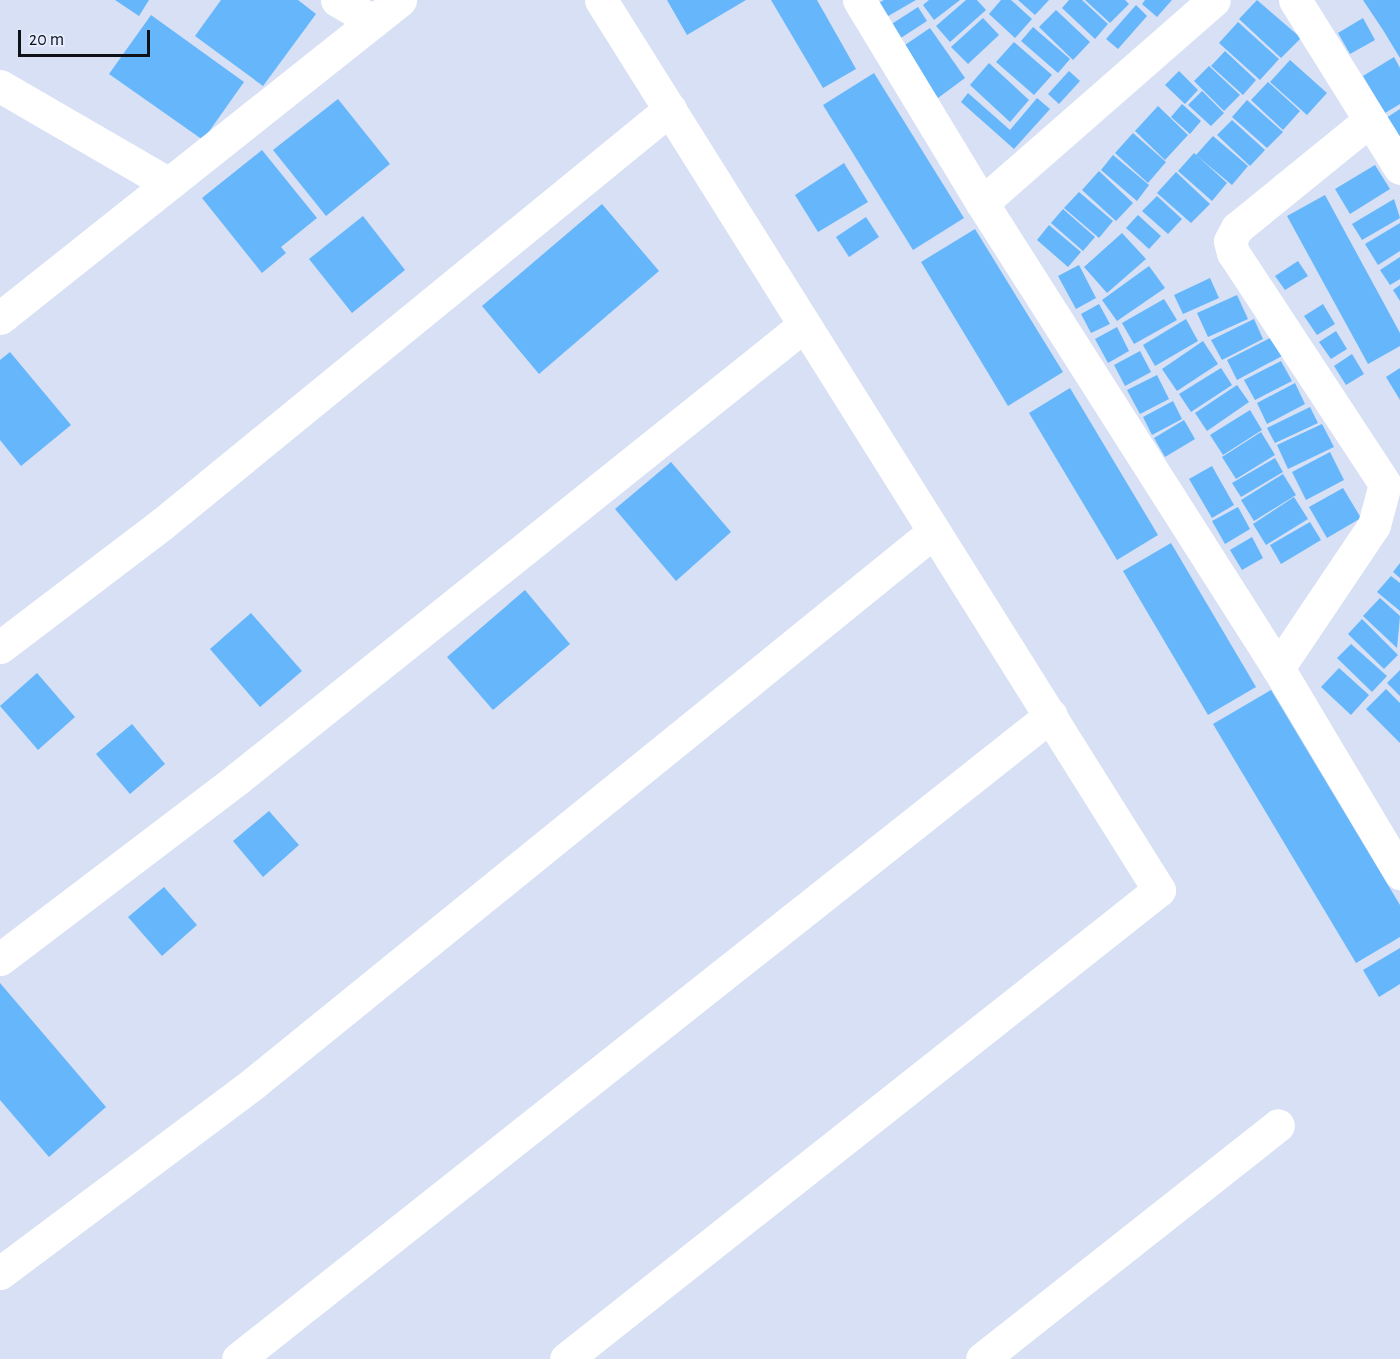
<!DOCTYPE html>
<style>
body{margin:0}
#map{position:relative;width:1400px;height:1359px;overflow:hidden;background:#d7e0f4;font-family:"Alegreya Sans",sans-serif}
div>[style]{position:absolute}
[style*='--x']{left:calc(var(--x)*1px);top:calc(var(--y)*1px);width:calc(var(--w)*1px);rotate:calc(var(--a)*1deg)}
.building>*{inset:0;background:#66b6fb}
.street>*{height:33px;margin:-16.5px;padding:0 16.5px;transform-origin:16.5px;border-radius:16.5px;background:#fff}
span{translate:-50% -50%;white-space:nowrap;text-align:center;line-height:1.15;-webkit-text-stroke:4.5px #e6edfe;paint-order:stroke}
.scale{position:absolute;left:18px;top:30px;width:132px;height:27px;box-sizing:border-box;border:3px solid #0e1118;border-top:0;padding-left:8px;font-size:18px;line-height:21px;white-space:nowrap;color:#0e1118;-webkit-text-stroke:4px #e6edfe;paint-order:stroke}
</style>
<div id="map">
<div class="building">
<i style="clip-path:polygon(115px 0,149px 0,139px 16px)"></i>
<i style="clip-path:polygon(221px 0,298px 0,316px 14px,263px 86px,195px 36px)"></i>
<i style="clip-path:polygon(667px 0,746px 0,687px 35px)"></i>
<i style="clip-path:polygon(771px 0,817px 0,856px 69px,823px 88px)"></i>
<i style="clip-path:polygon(884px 0,916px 0,883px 19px,875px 5px)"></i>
<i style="clip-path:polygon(929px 0,960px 0,934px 20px,923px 5px)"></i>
<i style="clip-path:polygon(966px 0,977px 0,986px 10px,950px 42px,936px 26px)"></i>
<i style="clip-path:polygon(1001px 0,1011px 0,1032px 19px,1015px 38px,989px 14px)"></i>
<i style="clip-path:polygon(1018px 0,1049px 0,1035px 15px)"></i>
<i style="clip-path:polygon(1069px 0,1082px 0,1108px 24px,1095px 39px,1062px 8px)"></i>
<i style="clip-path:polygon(1085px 0,1125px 0,1129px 4px,1110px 23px)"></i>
<i style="clip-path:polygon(1145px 0,1172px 0,1157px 17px,1142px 4px)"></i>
<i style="clip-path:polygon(1257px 0,1301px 38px,1281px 58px,1239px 19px)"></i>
<i style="clip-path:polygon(1363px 0,1400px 0,1400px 58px,1383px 30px)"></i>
<i style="clip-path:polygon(1136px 5px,1147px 16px,1118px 49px,1106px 39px)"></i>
<i style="clip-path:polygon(918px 7px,927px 21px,893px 43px,884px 29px)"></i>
<i style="clip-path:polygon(1056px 10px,1090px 42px,1073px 60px,1039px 27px)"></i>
<i style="clip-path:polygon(151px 15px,244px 82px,203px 140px,109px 74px)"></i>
<i style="clip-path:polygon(983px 18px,999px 35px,968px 64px,951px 47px)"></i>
<i style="clip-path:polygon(1363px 18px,1375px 40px,1350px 54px,1338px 33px)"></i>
<i style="clip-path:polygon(1238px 22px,1279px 59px,1260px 80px,1219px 43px)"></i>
<i style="clip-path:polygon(1033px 27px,1070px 59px,1058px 73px,1021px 41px)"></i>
<i style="clip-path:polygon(930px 28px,965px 78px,938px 98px,902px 47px)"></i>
<i style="clip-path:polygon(1014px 42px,1052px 75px,1034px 95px,996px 62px)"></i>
<i style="clip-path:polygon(1225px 51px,1256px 80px,1243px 95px,1211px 66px)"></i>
<i style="clip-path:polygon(1394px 57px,1400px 68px,1400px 104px,1385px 113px,1363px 76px)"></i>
<i style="clip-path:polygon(1290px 60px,1327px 93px,1307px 115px,1270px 82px)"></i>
<i style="clip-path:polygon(989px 63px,1029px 100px,1010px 122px,970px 85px)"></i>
<i style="clip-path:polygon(1209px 66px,1240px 95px,1224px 111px,1194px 81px)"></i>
<i style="clip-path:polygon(1069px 71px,1080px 81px,1059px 104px,1048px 94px)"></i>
<i style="clip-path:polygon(1179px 71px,1198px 90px,1185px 104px,1165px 85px)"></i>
<i style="clip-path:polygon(874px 73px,964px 218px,913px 250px,823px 105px)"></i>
<i style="clip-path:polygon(1268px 82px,1300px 111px,1283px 130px,1251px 100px)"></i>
<i style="clip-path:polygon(1202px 91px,1224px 113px,1211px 126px,1188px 105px)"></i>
<i style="clip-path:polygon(968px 93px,1010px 130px,1037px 98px,1050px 109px,1014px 149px,961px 102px)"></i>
<i style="clip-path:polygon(338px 99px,390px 164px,326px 216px,273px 150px)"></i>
<i style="clip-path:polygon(1247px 100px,1283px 132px,1267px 148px,1232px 117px)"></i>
<i style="clip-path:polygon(1182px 104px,1201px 121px,1190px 134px,1171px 117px)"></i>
<i style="clip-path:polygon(1158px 106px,1188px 135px,1165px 160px,1135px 131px)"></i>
<i style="clip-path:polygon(1400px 109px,1400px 141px,1386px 118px)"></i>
<i style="clip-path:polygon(1232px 120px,1265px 150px,1250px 166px,1217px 135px)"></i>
<i style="clip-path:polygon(1133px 133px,1166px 162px,1148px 183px,1115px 153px)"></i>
<i style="clip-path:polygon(1213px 136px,1248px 166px,1232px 185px,1196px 155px)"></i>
<i style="clip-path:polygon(262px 150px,317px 218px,281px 247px,286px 253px,262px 273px,202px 198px)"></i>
<i style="clip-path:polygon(1194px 153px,1227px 183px,1212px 201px,1178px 171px)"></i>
<i style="clip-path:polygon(1113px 155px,1149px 185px,1137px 201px,1101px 170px)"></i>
<i style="clip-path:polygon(844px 163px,868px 202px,818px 232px,795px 195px)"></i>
<i style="clip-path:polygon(1375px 165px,1390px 189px,1350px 214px,1335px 189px)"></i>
<i style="clip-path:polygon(1099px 171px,1133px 203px,1116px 221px,1082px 190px)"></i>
<i style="clip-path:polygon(1176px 172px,1210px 204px,1191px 223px,1157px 193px)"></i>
<i style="clip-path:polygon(1079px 192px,1113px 221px,1099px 238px,1064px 208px)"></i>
<i style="clip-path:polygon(1325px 195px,1400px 333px,1400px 346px,1368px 364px,1287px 216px)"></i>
<i style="clip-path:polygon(1157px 196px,1182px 219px,1168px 234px,1142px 211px)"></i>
<i style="clip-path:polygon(1394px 199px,1400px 218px,1362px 240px,1352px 224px)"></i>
<i style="clip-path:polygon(602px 204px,659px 271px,539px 374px,482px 306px)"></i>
<i style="clip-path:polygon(1063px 209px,1095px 237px,1083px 251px,1051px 223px)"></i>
<i style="clip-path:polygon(1138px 215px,1161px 236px,1149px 249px,1126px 228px)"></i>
<i style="clip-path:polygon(363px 216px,405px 270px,352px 313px,309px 259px)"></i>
<i style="clip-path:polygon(866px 217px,879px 237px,849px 257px,836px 237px)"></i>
<i style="clip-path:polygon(1400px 223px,1400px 251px,1378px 265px,1365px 244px)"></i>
<i style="clip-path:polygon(1049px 225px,1081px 252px,1068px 267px,1037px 240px)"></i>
<i style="clip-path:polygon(975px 229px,1063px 372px,1008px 406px,921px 262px)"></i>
<i style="clip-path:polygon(1122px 233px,1146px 259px,1107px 293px,1084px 267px)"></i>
<i style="clip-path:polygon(1400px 257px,1400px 279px,1390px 285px,1380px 270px)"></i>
<i style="clip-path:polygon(1298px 261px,1308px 276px,1285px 290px,1275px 276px)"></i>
<i style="clip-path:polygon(1079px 265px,1096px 298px,1076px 309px,1058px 276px)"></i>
<i style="clip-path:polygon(1149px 266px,1165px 288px,1117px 321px,1102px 300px)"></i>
<i style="clip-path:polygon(1210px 278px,1219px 298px,1183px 314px,1174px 295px)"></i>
<i style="clip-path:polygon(1400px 285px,1400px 301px,1393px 290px)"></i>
<i style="clip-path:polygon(1237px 295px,1248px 319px,1208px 337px,1197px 313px)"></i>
<i style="clip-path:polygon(1164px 299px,1177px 320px,1134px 344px,1122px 323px)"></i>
<i style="clip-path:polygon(1099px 304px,1110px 324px,1091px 333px,1081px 314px)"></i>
<i style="clip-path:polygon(1323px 304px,1335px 324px,1317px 335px,1304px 316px)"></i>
<i style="clip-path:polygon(1186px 319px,1198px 341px,1155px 366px,1143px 345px)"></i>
<i style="clip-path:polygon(1254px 319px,1263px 339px,1222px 360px,1211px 340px)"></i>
<i style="clip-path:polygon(1117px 327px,1129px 351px,1108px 363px,1095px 339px)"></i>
<i style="clip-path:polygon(1336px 331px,1347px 349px,1331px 359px,1319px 342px)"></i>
<i style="clip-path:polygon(1272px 337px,1282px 356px,1237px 380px,1227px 360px)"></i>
<i style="clip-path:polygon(1203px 341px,1218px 364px,1177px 391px,1162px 369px)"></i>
<i style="clip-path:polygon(1140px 351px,1151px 372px,1125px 386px,1114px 365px)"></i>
<i style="clip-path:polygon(10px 352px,71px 425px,21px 466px,0 440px,0 360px)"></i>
<i style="clip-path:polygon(1352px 354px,1364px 374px,1346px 385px,1334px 366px)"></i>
<i style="clip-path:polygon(1281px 361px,1292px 381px,1255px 400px,1244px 380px)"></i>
<i style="clip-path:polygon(1221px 368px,1232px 385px,1191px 412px,1179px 394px)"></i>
<i style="clip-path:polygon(1400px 368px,1400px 400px,1386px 377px)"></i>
<i style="clip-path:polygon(1157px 375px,1169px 399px,1140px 414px,1127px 390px)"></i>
<i style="clip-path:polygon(1295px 383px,1305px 404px,1267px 424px,1257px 403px)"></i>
<i style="clip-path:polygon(1237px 385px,1249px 402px,1207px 431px,1195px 413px)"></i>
<i style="clip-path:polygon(1070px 388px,1158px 535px,1117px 560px,1029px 413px)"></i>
<i style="clip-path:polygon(1173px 401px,1182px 419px,1152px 435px,1143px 417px)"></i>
<i style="clip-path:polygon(1310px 407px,1318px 423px,1275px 443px,1267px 428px)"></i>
<i style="clip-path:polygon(1250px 410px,1262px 430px,1223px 455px,1210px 435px)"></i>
<i style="clip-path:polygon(1184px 420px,1195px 439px,1165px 457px,1154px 438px)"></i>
<i style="clip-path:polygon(1322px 424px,1334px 447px,1288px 469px,1277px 445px)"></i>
<i style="clip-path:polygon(1261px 432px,1275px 455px,1236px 479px,1222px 457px)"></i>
<i style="clip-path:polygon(1330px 452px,1344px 480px,1306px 500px,1292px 472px)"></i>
<i style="clip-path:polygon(1275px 458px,1283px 472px,1241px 497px,1232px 483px)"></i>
<i style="clip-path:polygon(671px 462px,731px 532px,676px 581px,615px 509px)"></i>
<i style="clip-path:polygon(1212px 466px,1234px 505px,1212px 518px,1189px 479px)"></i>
<i style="clip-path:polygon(1283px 474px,1296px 495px,1254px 521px,1241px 500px)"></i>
<i style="clip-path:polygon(1343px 488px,1361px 518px,1327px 538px,1309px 507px)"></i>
<i style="clip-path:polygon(1294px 497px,1308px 519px,1266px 545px,1253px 524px)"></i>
<i style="clip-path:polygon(1238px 507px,1250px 529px,1225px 544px,1212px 521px)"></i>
<i style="clip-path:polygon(1310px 522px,1321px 540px,1281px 564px,1270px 545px)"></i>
<i style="clip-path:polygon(1252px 537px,1263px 558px,1242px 570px,1230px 550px)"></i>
<i style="clip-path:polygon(1171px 543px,1256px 687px,1208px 715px,1123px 571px)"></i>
<i style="clip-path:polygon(1400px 563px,1400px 578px,1393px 572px)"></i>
<i style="clip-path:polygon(1391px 576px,1400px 583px,1400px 611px,1377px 592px)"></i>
<i style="clip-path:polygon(525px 590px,570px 644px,493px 710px,447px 657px)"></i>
<i style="clip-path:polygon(1380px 598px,1400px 616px,1397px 648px,1363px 616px)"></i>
<i style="clip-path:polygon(251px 613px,302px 671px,260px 707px,210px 649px)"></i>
<i style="clip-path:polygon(1362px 619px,1398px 655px,1384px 669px,1348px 634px)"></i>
<i style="clip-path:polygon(1351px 644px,1387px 676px,1372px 692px,1337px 658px)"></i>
<i style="clip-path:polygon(1339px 668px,1369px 695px,1351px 715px,1321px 687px)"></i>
<i style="clip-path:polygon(1400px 670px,1400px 696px,1387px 683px)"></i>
<i style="clip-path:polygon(37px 673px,75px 717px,38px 750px,0 706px)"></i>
<i style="clip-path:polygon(1386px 689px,1400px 703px,1400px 743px,1366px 709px)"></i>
<i style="clip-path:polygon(1271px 690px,1400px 905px,1400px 937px,1356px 963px,1213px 724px)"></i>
<i style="clip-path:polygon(132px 724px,165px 764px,130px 794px,96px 754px)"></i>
<i style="clip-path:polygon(269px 811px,299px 845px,263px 877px,233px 841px)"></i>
<i style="clip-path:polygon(164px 887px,197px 925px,162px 956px,128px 917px)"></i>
<i style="clip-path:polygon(1400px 948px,1400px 984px,1379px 997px,1363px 970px)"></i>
<i style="clip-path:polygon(0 983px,106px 1107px,49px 1157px,0 1100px)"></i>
</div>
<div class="street">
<i style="--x:337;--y:0;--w:42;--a:30.3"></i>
<i style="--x:859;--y:0;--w:237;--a:58.8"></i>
<i style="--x:982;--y:203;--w:551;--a:57.52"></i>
<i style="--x:1278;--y:668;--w:239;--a:59.2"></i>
<i style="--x:1295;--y:0;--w:198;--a:58"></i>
<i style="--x:0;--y:86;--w:195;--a:30.1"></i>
<i style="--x:982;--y:203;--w:308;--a:-41.2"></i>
<i style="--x:0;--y:318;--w:511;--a:-38.48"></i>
<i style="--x:0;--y:647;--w:203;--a:-37.2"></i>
<i style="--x:162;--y:524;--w:656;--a:-39.25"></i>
<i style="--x:1278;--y:668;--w:172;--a:-56.1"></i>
<i style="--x:1374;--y:525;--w:42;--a:-75"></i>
<i style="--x:1385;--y:484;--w:277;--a:-123.3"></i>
<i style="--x:1233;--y:253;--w:12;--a:-104"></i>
<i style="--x:1230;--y:241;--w:15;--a:-62"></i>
<i style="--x:1237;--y:228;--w:171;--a:-39.1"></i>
<i style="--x:0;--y:959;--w:298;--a:-37.2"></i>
<i style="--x:237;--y:779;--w:725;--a:-38.67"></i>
<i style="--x:0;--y:1273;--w:319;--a:-36.8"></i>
<i style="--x:255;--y:1082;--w:872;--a:-39.04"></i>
<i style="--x:238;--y:1359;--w:1037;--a:-38.38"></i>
<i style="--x:566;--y:1359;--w:756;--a:-38.34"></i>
<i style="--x:1159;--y:890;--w:1050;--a:-122.09"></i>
<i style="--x:982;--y:1359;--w:377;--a:-38.3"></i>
</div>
<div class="scale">20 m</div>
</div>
